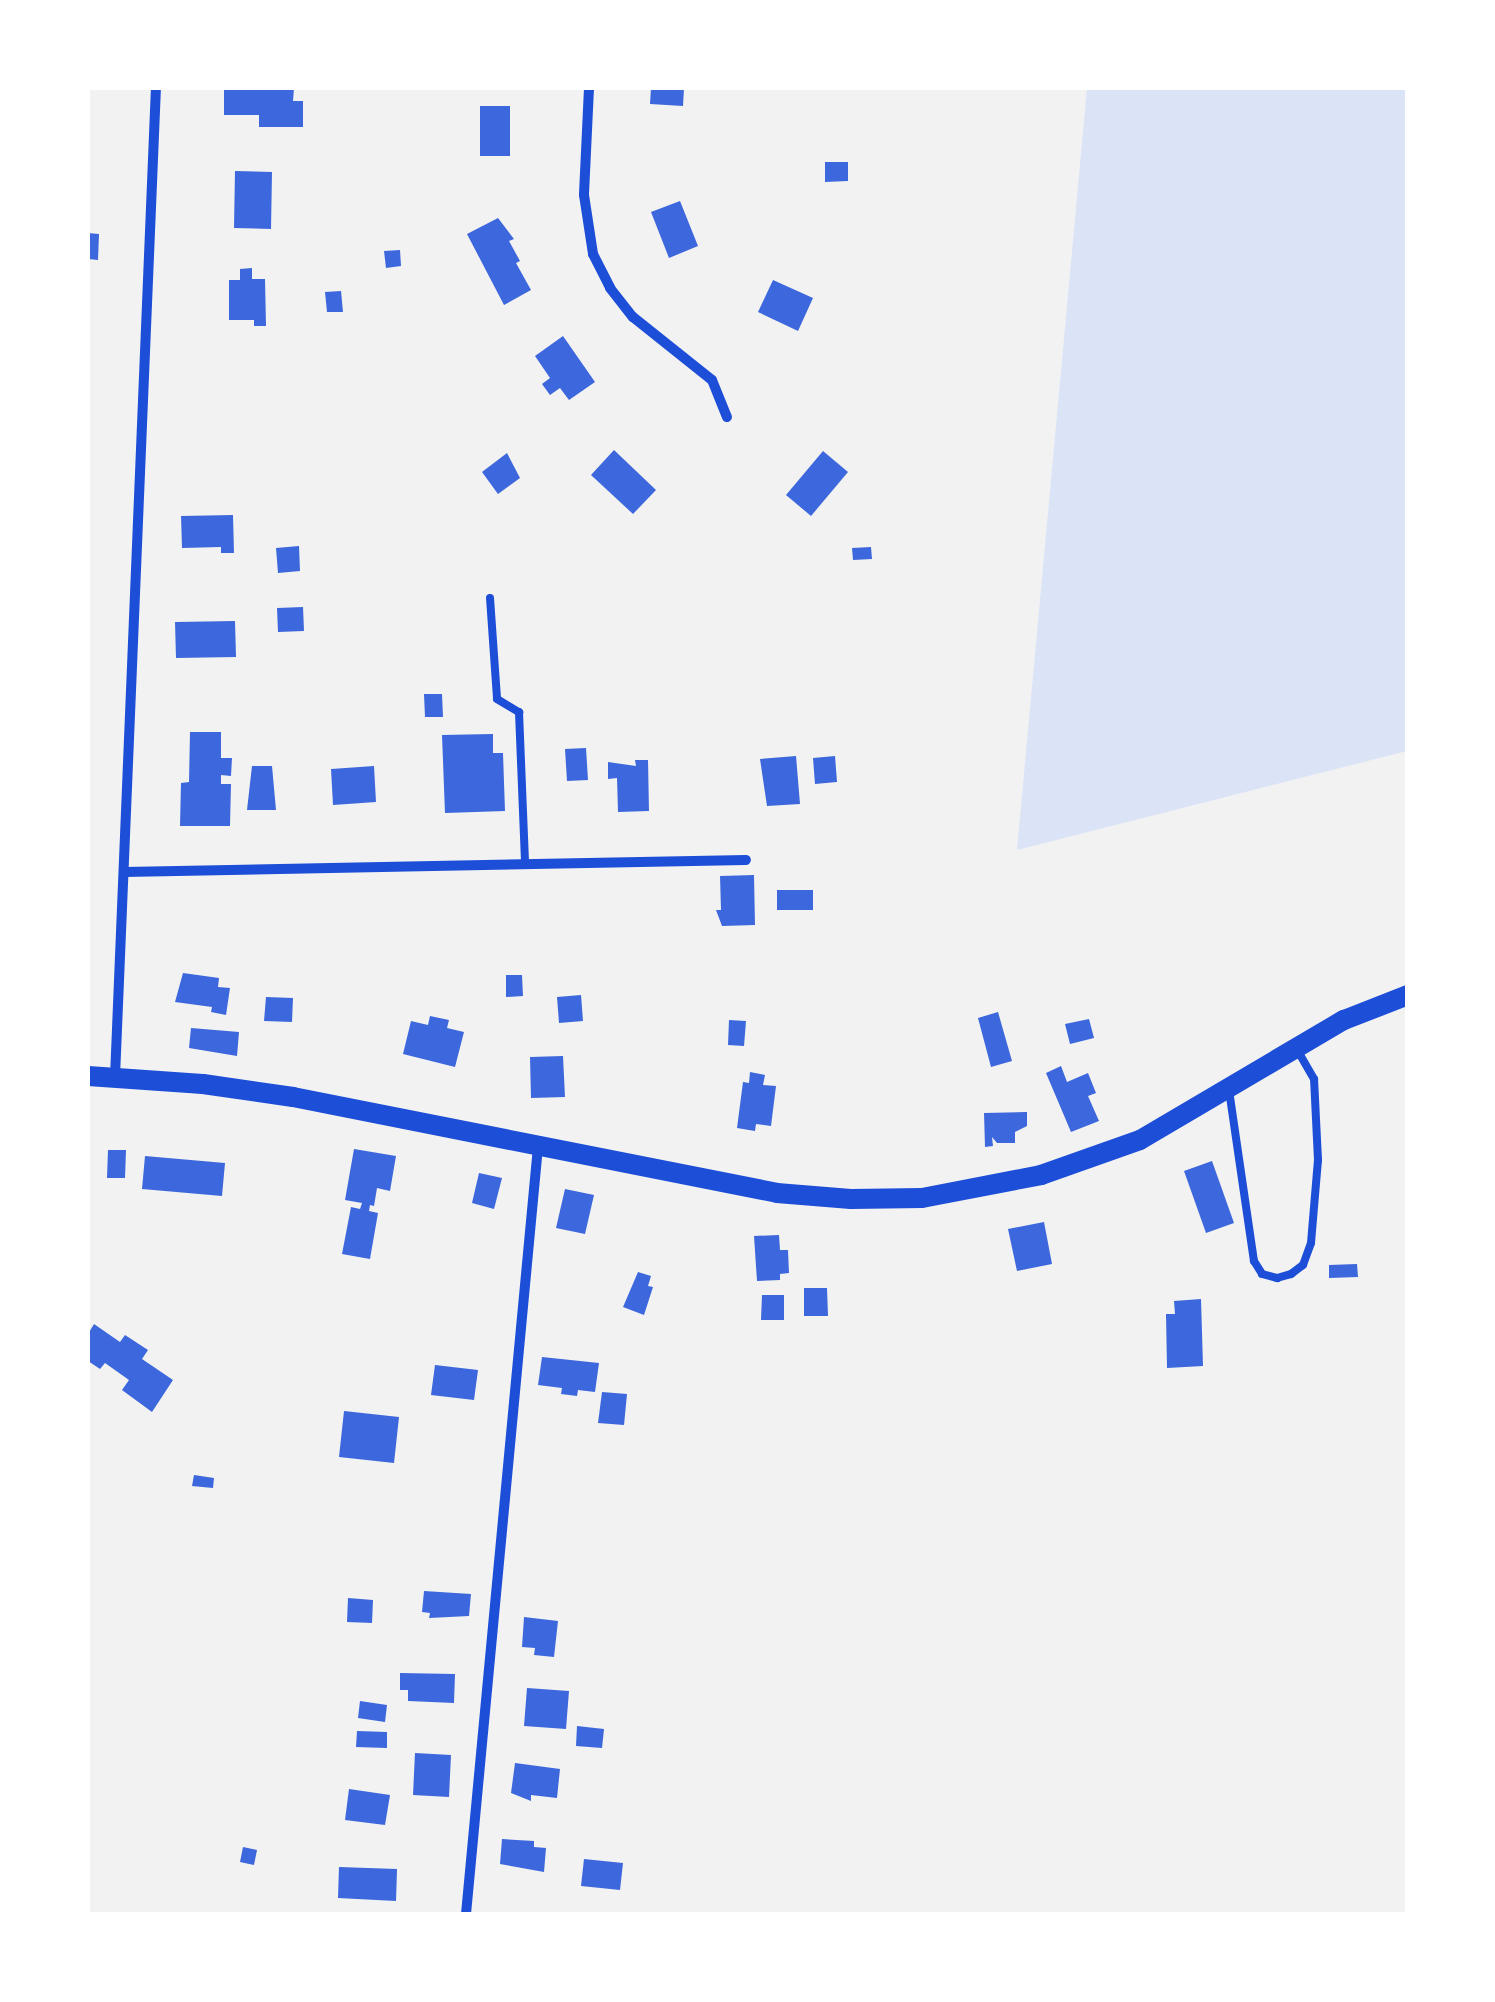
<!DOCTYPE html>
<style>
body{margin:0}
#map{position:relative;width:1495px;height:2002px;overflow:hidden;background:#f2f2f2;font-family:Arial,sans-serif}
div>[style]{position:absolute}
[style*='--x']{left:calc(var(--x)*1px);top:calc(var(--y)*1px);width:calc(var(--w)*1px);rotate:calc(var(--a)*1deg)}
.green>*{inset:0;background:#dbe4f7}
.building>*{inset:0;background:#3d67dc}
.service>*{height:8px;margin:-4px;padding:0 4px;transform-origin:4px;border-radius:4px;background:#1d4ed8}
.minor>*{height:10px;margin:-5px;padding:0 5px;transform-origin:5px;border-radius:5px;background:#1d4ed8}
.secondary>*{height:20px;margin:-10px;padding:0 10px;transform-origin:10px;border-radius:10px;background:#1d4ed8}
span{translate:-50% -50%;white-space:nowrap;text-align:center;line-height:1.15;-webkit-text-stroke:8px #fff;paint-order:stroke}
.frame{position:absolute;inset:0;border:90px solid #fff;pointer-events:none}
</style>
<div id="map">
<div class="green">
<i style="clip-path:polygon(1087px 88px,1407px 88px,1407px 751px,1017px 850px)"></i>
</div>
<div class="building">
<i style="clip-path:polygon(224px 88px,294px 88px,293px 101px,303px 101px,303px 127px,259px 127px,259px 115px,224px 115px)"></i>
<i style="clip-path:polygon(651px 88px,684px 88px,683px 106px,650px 104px)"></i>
<i style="clip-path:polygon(480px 106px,510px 106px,510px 156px,480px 156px)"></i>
<i style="clip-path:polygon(825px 162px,848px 162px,848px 181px,825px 182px)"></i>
<i style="clip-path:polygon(235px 171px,272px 172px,271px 229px,234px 228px)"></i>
<i style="clip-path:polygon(680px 201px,698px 246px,669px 258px,651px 212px)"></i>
<i style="clip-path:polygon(498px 218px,514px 239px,509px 241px,520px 261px,516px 263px,531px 290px,504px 305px,467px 234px)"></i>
<i style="clip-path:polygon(88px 233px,99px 234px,98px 260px,88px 259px)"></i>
<i style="clip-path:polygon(400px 250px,401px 266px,386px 268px,384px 251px)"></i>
<i style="clip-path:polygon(252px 268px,252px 279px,265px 279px,266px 326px,254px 326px,254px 320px,229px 320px,229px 280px,240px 280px,240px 269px)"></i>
<i style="clip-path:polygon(773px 280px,813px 298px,798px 331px,758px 312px)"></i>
<i style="clip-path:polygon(341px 291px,343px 312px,327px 312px,325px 292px)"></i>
<i style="clip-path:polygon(563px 336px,595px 382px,569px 400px,560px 388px,550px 395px,542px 384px,550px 378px,535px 356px)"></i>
<i style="clip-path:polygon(614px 450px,656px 490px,633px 514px,591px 475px)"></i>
<i style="clip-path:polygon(823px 451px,848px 472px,811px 516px,786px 495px)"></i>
<i style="clip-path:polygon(507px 453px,520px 478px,498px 494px,482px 472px)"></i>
<i style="clip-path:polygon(233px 515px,234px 553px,221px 553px,221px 547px,182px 548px,181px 516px)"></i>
<i style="clip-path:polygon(299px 546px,300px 571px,278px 573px,276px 548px)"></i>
<i style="clip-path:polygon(871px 547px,872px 559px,853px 560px,852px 548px)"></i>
<i style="clip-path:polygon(303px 607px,304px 631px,278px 632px,277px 608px)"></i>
<i style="clip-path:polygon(235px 621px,236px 657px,176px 658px,175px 622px)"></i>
<i style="clip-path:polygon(424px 694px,442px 694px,443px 717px,425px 717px)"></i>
<i style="clip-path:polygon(190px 732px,221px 732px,221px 758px,232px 758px,231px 776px,221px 775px,221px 784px,231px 784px,230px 826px,180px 826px,181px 783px,189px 782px)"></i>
<i style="clip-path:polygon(493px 734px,493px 753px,503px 753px,505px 811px,445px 813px,442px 735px)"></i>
<i style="clip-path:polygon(586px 748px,588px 780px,567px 781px,565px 749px)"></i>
<i style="clip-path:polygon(796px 756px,800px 804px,767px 806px,760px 759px)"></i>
<i style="clip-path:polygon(835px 756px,837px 782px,815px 784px,813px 758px)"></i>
<i style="clip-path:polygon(635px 760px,648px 760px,649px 811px,618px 812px,617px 778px,608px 779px,608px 762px,636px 766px)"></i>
<i style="clip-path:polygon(252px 766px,272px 766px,276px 810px,247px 810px)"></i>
<i style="clip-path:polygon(374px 766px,376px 802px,333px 805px,331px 769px)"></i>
<i style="clip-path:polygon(754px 875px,755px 925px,722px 926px,716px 910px,721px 910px,720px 876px)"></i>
<i style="clip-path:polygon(777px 890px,813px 890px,813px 910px,777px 910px)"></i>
<i style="clip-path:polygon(183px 973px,219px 978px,218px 987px,230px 988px,226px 1015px,211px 1012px,212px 1007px,175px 1002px)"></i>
<i style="clip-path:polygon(506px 975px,522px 975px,523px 996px,506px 997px)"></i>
<i style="clip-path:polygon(581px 995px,583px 1021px,559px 1023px,557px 997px)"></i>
<i style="clip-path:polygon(266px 997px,293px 998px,292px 1022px,264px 1021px)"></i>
<i style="clip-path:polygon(998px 1012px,1012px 1061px,991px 1067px,978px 1018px)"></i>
<i style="clip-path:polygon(430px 1016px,449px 1020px,447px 1028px,464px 1032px,455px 1067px,403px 1054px,411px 1021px,428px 1025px)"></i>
<i style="clip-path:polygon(1089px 1019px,1094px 1038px,1070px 1044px,1065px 1024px)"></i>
<i style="clip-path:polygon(729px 1020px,746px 1021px,744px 1046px,728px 1045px)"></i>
<i style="clip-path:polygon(191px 1028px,239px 1032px,237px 1056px,189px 1048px)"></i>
<i style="clip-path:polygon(563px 1056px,565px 1097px,531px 1098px,530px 1057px)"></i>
<i style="clip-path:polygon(1061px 1066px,1067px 1082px,1088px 1073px,1096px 1093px,1088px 1096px,1099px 1121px,1071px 1132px,1046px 1073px)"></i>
<i style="clip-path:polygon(750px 1072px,765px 1075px,763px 1085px,776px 1086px,771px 1126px,756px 1124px,755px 1131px,737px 1128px,743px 1082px,749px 1083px)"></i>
<i style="clip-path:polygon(1027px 1112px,1027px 1126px,1015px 1132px,1015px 1143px,997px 1143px,992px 1137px,993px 1146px,985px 1147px,984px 1113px)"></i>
<i style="clip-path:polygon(354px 1149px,396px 1156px,390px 1191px,377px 1188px,374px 1206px,370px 1205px,369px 1211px,378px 1213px,370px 1259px,342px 1254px,351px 1207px,360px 1209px,362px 1203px,345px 1200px)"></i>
<i style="clip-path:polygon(108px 1150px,126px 1150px,125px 1178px,107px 1178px)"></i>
<i style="clip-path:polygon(145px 1156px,225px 1163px,222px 1196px,142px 1189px)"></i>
<i style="clip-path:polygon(1212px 1161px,1234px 1223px,1206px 1233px,1184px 1171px)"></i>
<i style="clip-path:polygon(479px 1173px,502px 1178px,494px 1209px,472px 1203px)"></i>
<i style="clip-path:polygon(565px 1189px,594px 1195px,585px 1234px,556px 1228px)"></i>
<i style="clip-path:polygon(1044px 1222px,1052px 1264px,1017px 1271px,1008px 1229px)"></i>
<i style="clip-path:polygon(779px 1235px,780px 1250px,788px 1250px,789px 1273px,780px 1274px,780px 1280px,757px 1281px,754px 1236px)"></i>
<i style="clip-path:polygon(1357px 1264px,1358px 1277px,1329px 1278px,1329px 1265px)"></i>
<i style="clip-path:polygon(638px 1272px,651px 1276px,648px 1286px,653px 1287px,644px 1315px,623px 1307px)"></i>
<i style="clip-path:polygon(804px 1288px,827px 1288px,828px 1316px,804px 1316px)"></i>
<i style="clip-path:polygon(762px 1295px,784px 1295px,784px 1320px,761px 1320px)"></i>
<i style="clip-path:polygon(1201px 1299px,1203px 1366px,1167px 1368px,1166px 1314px,1175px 1314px,1174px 1301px)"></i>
<i style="clip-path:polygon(94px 1324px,120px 1342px,125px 1335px,148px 1350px,142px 1359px,173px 1380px,152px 1412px,122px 1390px,129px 1380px,105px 1363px,100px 1369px,88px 1361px,88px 1334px)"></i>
<i style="clip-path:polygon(542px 1357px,599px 1363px,595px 1392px,578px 1390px,577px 1396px,561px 1394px,562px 1388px,538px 1385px)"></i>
<i style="clip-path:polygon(435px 1365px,478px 1370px,474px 1400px,431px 1395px)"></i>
<i style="clip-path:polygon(602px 1392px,627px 1394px,624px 1425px,598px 1423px)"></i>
<i style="clip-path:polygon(344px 1411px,399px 1417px,394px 1463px,339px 1457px)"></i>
<i style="clip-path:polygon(194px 1475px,214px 1478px,213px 1488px,192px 1486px)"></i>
<i style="clip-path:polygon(424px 1591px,471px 1594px,469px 1616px,429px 1618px,430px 1613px,422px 1612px)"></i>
<i style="clip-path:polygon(348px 1598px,373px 1600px,372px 1623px,347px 1622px)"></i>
<i style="clip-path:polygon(524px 1617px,558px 1621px,554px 1657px,534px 1655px,535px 1648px,522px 1647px)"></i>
<i style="clip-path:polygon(400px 1673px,455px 1674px,454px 1703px,408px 1701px,408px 1690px,400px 1690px)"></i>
<i style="clip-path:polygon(527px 1688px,569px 1691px,566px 1729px,524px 1726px)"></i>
<i style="clip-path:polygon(360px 1701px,387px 1705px,385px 1722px,358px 1718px)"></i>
<i style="clip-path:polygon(577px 1726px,604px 1729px,602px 1748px,576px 1746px)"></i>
<i style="clip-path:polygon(357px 1731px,387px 1732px,387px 1748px,356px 1747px)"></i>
<i style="clip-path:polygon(415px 1753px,451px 1755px,449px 1797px,413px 1795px)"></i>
<i style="clip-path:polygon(515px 1763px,560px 1769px,557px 1798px,531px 1795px,531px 1801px,511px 1793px)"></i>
<i style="clip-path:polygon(349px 1789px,390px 1795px,385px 1825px,345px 1820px)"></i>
<i style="clip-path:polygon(502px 1839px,534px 1841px,534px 1847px,546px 1848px,544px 1872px,500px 1864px)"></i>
<i style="clip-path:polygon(243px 1847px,257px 1850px,254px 1865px,240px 1862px)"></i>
<i style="clip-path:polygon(584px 1859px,623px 1863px,620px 1890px,581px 1886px)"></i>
<i style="clip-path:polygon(339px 1867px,397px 1869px,396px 1901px,338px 1898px)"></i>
</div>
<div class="service">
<i style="--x:490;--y:598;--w:101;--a:86"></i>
<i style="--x:497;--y:699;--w:26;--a:31"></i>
<i style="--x:519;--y:712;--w:152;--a:87.7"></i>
<i style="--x:1229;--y:1090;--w:173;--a:81.7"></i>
<i style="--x:1254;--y:1261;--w:15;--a:58"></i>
<i style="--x:1262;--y:1274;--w:16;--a:15"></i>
<i style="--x:1277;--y:1278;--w:15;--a:-16"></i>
<i style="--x:1291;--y:1274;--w:15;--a:-37"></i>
<i style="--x:1303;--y:1265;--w:23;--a:-70"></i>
<i style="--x:1311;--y:1243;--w:83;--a:-85.2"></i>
<i style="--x:1318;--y:1160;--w:81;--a:-92.8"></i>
<i style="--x:1314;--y:1079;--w:34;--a:-120"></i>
</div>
<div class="minor">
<i style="--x:589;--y:88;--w:107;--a:92.7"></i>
<i style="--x:584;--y:195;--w:60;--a:81.3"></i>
<i style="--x:593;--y:254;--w:38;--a:63"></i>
<i style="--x:610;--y:288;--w:37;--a:52"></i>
<i style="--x:633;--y:317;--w:101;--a:38.6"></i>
<i style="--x:712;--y:380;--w:40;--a:68"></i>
<i style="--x:124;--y:872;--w:622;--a:-1.11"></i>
<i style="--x:115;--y:1077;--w:990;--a:-87.63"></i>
<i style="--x:466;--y:1914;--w:771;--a:-84.64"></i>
</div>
<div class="secondary">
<i style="--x:88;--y:1076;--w:115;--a:4"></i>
<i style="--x:203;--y:1084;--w:91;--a:8.2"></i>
<i style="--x:293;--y:1097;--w:493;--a:11.2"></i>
<i style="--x:777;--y:1193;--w:74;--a:4.6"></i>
<i style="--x:851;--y:1199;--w:71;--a:-0.8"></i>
<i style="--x:922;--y:1198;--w:121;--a:-10.9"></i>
<i style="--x:1041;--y:1175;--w:105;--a:-19.5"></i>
<i style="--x:1140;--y:1140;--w:237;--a:-30.5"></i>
<i style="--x:1344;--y:1020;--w:69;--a:-21.3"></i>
</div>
<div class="frame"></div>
</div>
